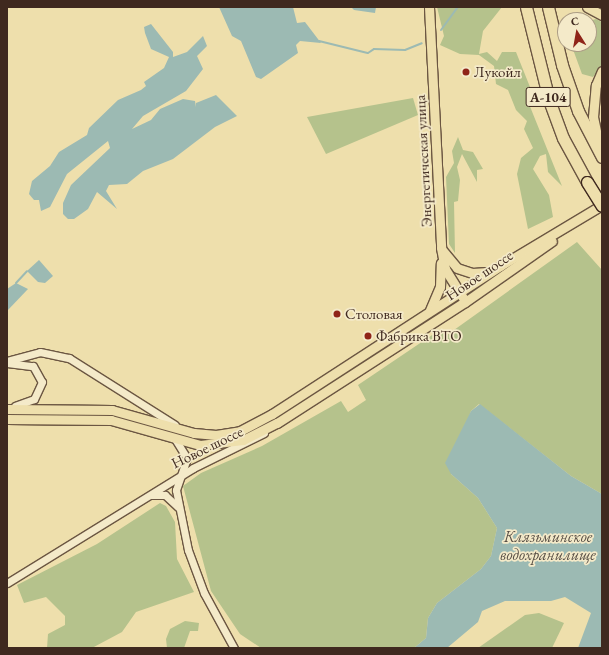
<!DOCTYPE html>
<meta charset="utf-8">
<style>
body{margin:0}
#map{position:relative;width:609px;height:655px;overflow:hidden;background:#eedfac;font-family:"EB Garamond",serif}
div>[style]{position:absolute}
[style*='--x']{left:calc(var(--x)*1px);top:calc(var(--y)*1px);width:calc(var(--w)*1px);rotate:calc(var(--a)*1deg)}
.green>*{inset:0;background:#b5c28c}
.water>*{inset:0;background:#9cbab3}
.stream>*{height:2px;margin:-1px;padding:0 1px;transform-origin:1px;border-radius:1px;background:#9cbab3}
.roads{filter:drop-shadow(1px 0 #6b5642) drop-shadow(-1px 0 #6b5642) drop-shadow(0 1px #6b5642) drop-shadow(0 -1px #6b5642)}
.minor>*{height:7px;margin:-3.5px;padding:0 3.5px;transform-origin:3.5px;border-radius:3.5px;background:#f4eac9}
.major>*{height:9px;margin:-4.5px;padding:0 4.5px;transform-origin:4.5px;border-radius:4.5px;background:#eedfac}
.highway>*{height:11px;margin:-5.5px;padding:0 5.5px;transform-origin:5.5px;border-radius:5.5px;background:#eedfac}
.bridges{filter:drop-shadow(1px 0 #3f291f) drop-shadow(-1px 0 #3f291f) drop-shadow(0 1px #3f291f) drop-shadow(0 -1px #3f291f)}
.highway-bridge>*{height:11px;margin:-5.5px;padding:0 5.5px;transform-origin:5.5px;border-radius:5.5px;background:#eedfac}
.dots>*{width:11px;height:11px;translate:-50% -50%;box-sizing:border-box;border:2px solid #f4eac9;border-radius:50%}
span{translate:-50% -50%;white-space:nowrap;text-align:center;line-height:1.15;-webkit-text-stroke:3.5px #f4eac9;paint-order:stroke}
.shield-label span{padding:1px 3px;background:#f4eac9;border:1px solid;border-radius:3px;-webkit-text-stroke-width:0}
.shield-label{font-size:14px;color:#3f291f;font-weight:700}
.poi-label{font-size:15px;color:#3f291f}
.left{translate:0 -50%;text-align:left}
.street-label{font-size:15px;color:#3f291f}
.water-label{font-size:16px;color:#564d44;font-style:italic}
.frame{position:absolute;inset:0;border:8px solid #3f291f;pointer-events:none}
.north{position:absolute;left:557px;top:12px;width:40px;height:40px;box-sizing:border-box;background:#f4eac9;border:1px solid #ac9d85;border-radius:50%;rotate:349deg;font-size:11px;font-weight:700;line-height:16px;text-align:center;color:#3f291f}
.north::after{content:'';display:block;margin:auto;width:14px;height:18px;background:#8f2418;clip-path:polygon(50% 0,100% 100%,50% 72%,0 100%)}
</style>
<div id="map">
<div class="green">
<i style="clip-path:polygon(437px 7px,502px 7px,483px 31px,479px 54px,487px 52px,497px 61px,502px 52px,516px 52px,530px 87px,529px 104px,562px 186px,548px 172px,546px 154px,540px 156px,533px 169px,549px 195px,553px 217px,528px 229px,517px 174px,521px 158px,533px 148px,524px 129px,527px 121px,516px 110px,508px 90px,496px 84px,494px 66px,479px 55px,460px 54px,440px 45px,444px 36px)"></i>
<i style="clip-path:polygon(596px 19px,602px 22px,602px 66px,593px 77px,582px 74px,571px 44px,589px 44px,589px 21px)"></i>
<i style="clip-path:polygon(413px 98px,418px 115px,326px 154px,307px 117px)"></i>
<i style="clip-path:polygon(458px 137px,463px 150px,473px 152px,483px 169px,477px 170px,477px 182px,462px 154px,457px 167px,460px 180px,458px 201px,454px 202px,455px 253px,449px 244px,446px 177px,454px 163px,452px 151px)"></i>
<i style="clip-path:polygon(577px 242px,602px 270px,602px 494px,571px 476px,479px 404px,471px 411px,451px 474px,478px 498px,497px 528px,491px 556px,481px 569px,437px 603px,428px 618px,426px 638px,414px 648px,261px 648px,240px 634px,211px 591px,183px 486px,201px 473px,262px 446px,341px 401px,348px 412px,366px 400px,358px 385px,441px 329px,447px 335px)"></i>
<i style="clip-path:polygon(160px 503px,166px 506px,175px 522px,177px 559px,194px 592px,136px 612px,122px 632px,92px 648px,47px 648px,48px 634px,65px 625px,65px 616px,46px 597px,24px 603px,17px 585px,97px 544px)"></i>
<i style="clip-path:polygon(539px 613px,564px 623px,552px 648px,478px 648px,525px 615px)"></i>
<i style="clip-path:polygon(185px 621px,199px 623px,198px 631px,190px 631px,184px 648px,167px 648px,166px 639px,170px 629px)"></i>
</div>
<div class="water">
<i style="clip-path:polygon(219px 7px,293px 7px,297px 23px,305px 22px,321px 43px,300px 41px,296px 45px,298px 53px,261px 79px,256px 77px,241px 41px,232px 36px)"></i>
<i style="clip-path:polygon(351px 7px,376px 7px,375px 13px,354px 10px)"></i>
<i style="clip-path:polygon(151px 24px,173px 52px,173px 57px,187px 52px,203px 36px,207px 46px,197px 56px,203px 69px,186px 91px,143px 116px,132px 129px,151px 120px,160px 109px,183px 99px,195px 101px,196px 107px,196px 103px,216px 95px,237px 116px,215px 127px,173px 159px,143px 171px,127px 184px,109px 185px,106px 191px,117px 209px,97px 192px,88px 209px,74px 219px,68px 219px,63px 214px,63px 203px,71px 185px,110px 148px,108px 141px,67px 174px,50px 207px,41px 211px,39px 200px,34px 200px,29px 194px,32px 181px,50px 166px,59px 152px,87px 135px,89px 128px,118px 100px,141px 90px,146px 86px,144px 82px,164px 68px,169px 57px,151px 49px,145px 33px,144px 27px)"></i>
<i style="clip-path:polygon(39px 260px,53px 276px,45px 283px,38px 282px,27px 271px)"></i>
<i style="clip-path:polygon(16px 283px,28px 289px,7px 311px,7px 289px)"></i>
<i style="clip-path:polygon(480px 404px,571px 476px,602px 494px,602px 648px,578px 648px,591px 613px,565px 597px,551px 601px,505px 601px,482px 611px,478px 622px,447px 648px,414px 648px,426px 638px,428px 618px,437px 603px,481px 569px,491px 556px,497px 528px,478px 498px,451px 474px,445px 463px,471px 411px)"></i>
</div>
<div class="stream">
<i style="--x:441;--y:30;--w:29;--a:-54"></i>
<i style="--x:319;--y:41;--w:50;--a:13.8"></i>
<i style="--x:368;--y:53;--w:7;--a:-34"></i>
<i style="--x:374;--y:49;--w:31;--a:2"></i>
<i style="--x:405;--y:50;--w:18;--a:-22"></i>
<i style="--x:16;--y:283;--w:16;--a:-47"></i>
</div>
<div class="roads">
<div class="minor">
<i style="--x:7;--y:361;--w:34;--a:-15"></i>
<i style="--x:40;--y:352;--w:30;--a:12"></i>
<i style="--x:69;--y:358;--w:125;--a:32.3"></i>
<i style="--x:7;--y:363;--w:26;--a:7"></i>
<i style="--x:33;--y:366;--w:18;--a:61"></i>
<i style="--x:42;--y:382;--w:19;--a:115"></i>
<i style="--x:34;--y:399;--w:20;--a:160"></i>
<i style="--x:175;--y:439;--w:22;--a:58"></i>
<i style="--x:187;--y:458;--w:34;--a:109"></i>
<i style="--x:176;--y:490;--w:61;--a:78.7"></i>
<i style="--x:188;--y:550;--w:46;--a:69.6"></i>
<i style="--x:204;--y:593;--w:63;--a:61.4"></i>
<i style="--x:151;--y:495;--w:14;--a:0"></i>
<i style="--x:165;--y:495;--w:18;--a:43"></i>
<i style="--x:7;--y:583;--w:219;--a:-31.7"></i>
<i style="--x:193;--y:468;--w:79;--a:-26.2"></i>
</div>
<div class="major">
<i style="--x:429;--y:7;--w:241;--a:87.1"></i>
<i style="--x:441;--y:248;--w:21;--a:79"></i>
<i style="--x:445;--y:269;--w:34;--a:58"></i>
<i style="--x:587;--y:7;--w:17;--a:28"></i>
<i style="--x:599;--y:145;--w:29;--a:-102"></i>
<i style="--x:593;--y:117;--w:32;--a:-85"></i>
<i style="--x:596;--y:85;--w:15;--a:-67"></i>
<i style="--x:442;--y:250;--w:23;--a:50"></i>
<i style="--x:457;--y:268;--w:16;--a:18"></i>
<i style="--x:472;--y:273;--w:16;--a:-4"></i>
<i style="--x:430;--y:310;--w:25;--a:-67"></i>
<i style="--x:440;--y:287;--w:24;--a:-88"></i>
<i style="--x:7;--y:409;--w:105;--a:0.5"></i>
<i style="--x:112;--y:410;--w:85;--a:15.7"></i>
<i style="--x:194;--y:433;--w:22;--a:5"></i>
<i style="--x:216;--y:435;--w:24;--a:-9"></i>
<i style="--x:240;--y:431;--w:36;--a:-28"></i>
<i style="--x:272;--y:414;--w:272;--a:-33"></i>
<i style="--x:500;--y:266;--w:119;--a:-30.9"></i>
<i style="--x:7;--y:419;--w:104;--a:0.6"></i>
<i style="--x:111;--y:420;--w:92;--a:15.7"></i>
<i style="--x:200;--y:445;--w:43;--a:-6.6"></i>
<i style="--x:243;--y:440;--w:38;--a:-27"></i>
<i style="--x:277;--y:423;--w:224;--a:-32.8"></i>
<i style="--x:465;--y:302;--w:106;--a:-35"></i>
</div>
<div class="highway">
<i style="--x:526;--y:7;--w:96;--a:76.1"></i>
<i style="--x:549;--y:100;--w:40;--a:69.8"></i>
<i style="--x:563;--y:138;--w:50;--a:61.4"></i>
<i style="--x:548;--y:7;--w:60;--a:76.4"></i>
<i style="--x:562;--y:65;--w:49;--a:70.8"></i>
<i style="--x:578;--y:111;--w:52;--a:62.4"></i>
</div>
</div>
<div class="bridges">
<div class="highway-bridge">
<i style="--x:587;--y:182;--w:28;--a:58"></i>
</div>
</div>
<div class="dots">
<i style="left:466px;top:72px;background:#8f2418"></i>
<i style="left:337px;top:314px;background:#8f2418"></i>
<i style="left:368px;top:336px;background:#8f2418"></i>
</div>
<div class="shield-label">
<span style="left:548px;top:97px">А-104</span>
</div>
<div class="poi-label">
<span class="left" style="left:474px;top:72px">Лукойл</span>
<span class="left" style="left:345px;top:314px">Столовая</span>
<span class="left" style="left:376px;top:336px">Фабрика ВТО</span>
</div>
<div class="street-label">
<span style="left:423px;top:161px;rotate:-93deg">Энергетическая улица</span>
<span style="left:479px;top:275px;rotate:-34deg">Новое шоссе</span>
<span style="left:207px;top:447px;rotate:-26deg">Новое шоссе</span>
</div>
<div class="water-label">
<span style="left:548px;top:546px">Клязьминское<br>водохранилище</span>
</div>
<div class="frame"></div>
<div class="north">С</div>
</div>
